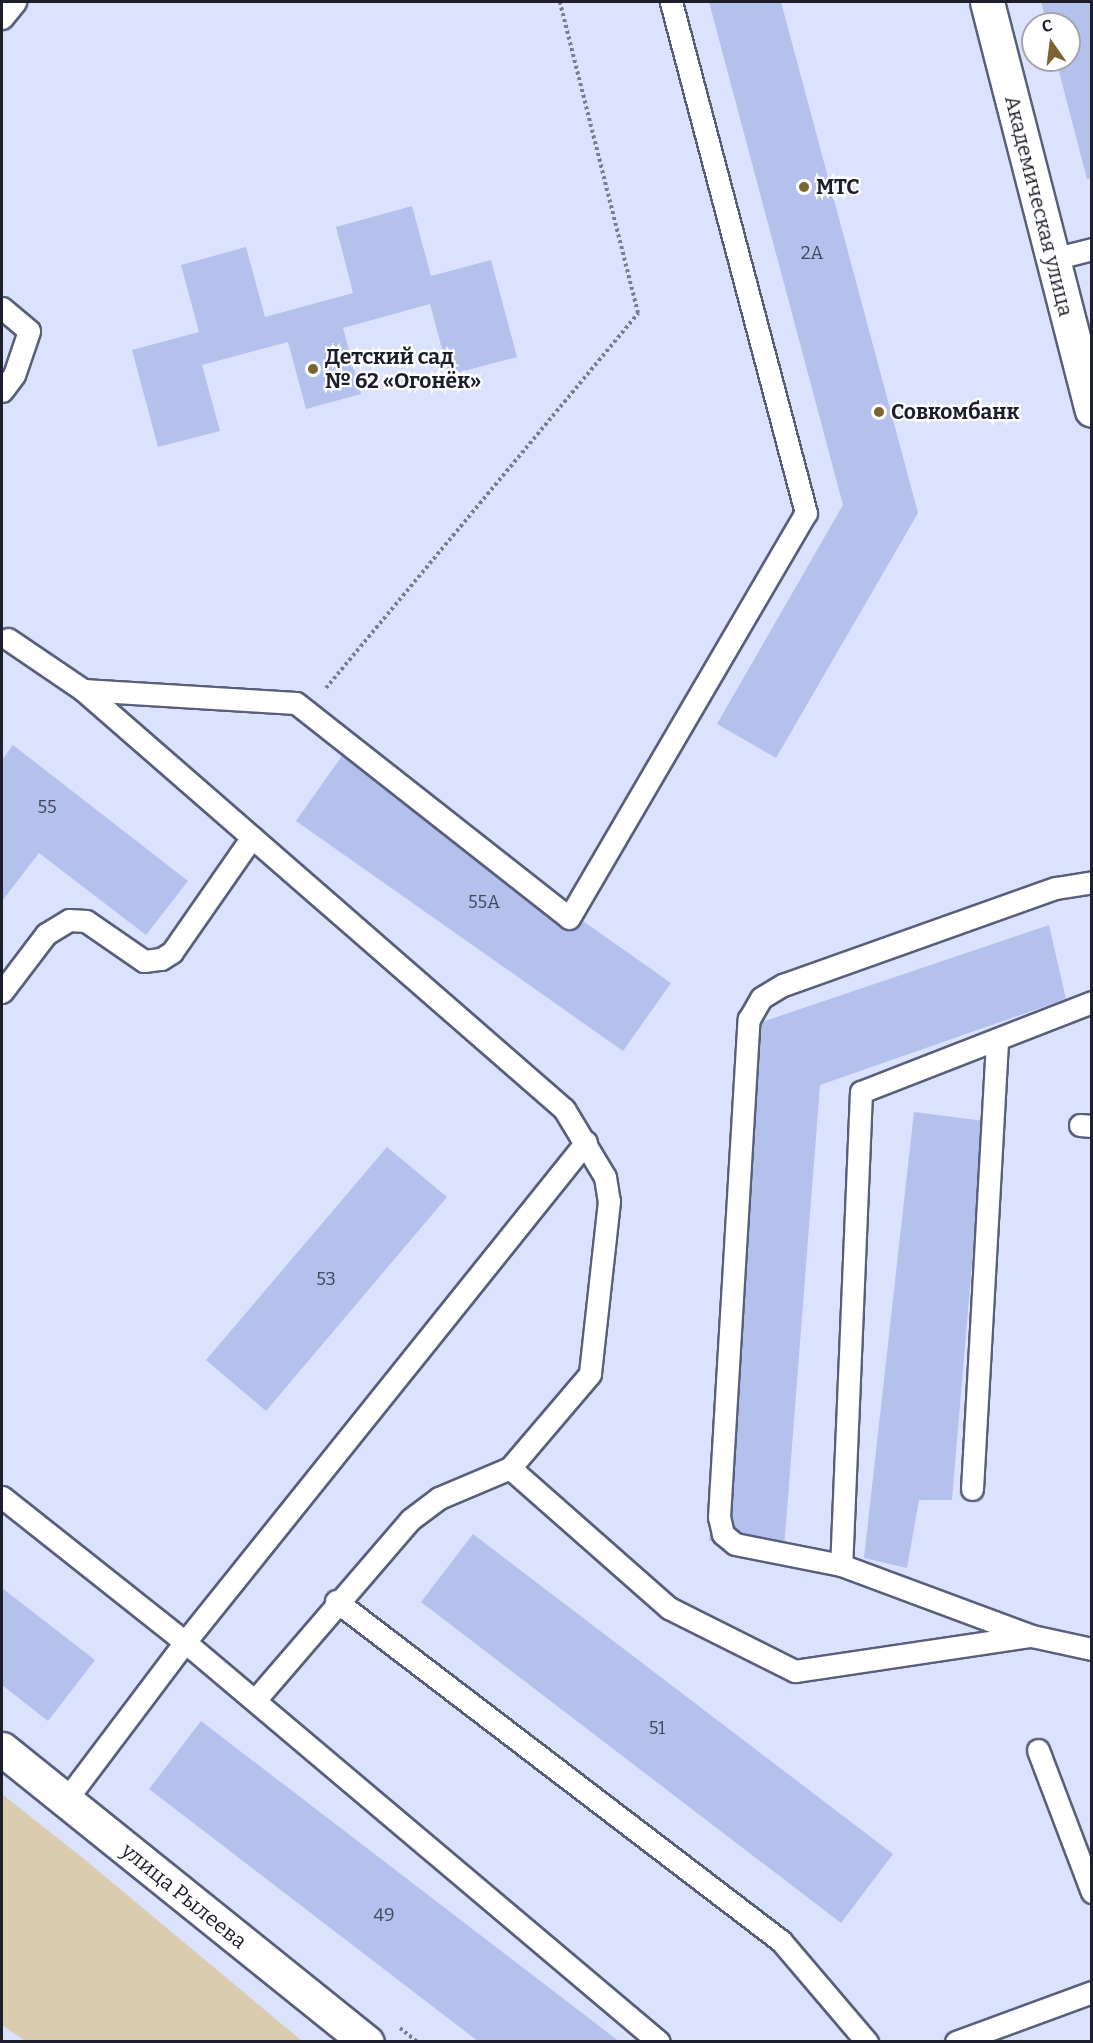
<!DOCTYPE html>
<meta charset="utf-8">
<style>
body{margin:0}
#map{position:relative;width:1093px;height:2043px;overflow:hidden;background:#dbe2fd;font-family:Bitter,serif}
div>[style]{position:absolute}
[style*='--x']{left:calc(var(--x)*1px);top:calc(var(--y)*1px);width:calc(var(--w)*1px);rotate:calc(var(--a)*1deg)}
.green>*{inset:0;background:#dcccaf}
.building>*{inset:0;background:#b5c1ed}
.path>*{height:4px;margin-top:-2px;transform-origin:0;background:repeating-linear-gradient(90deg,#787d90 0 3px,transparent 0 6px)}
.roads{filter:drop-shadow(2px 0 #585f7b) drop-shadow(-2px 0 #585f7b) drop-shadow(0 2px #585f7b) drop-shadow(0 -2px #585f7b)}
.service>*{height:21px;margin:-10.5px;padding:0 10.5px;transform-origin:10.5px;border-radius:10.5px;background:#fff}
.minor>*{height:33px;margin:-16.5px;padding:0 16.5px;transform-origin:16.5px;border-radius:16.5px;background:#fff}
.tertiary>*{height:33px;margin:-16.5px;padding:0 16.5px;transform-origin:16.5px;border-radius:16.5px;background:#fff}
.dots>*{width:16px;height:16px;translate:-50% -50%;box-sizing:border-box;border:3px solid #fff;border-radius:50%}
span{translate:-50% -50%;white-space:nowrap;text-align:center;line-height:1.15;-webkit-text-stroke:4.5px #fff;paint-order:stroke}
.number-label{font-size:18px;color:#42485c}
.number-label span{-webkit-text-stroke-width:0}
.poi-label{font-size:21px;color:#1c1f2b;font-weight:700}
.left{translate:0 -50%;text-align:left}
.street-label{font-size:21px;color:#1c1f2b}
.frame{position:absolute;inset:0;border:3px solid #1c1f2b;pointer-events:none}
.north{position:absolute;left:1021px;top:12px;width:60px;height:60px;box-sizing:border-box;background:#fff;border:2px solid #a4a5aa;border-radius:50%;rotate:346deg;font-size:16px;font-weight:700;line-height:24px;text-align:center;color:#1c1f2b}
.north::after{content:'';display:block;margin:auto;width:21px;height:27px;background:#7c6334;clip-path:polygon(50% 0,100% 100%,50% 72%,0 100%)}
</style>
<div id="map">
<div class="green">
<i style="clip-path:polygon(2px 1794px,84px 1859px,302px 2041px,25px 2041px,2px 2025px)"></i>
</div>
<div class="building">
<i style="clip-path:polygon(709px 2px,781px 2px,918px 513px,776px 758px,717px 724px,843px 505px)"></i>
<i style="clip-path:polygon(1041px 2px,1092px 2px,1092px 178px,1087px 179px,1056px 60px,1069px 60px,1069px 24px,1047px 24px)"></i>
<i style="clip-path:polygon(412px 206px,431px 276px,491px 260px,517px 357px,449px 375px,430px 304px,343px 328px,361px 394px,306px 409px,288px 342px,202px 365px,220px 431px,158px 447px,132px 350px,199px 332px,181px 265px,246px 247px,265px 317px,353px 293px,336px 227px)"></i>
<i style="clip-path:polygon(13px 745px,188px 881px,146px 935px,39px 853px,2px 901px,2px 760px)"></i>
<i style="clip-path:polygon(344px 753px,671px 983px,623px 1051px,296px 821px)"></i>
<i style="clip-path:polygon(1049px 925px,1066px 999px,820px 1085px,784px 1549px,709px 1541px,742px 1250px,750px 1026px)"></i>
<i style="clip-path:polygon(914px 1112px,984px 1121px,952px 1500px,919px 1500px,907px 1568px,864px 1558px)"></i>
<i style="clip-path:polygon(387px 1147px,447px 1197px,266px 1411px,206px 1360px)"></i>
<i style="clip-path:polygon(473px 1534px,893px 1854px,841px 1923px,421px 1602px)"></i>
<i style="clip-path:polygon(2px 1588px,95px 1660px,48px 1721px,2px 1685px)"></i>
<i style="clip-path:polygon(201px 1721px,620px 2042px,479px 2042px,149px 1789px)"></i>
</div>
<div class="path">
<i style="--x:326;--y:688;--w:488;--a:-50.2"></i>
<i style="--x:638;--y:313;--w:321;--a:-104.1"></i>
<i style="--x:400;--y:2028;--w:22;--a:39"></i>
</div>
<div class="roads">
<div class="service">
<i style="--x:2;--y:18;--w:21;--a:-51"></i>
<i style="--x:1053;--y:259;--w:40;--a:-14.4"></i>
<i style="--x:2;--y:308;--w:35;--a:40"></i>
<i style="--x:29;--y:331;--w:46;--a:108.8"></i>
<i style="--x:14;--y:375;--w:20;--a:127"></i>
<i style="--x:8;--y:639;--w:91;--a:34.2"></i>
<i style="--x:83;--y:690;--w:638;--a:41.06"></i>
<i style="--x:564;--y:1109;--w:79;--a:58.9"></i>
<i style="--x:605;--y:1177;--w:24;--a:81"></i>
<i style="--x:609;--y:1201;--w:174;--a:96.3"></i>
<i style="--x:590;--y:1374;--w:123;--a:130.4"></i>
<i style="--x:510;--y:1468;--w:77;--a:157.1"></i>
<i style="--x:439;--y:1498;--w:36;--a:143"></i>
<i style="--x:410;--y:1520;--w:238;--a:130.7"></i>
<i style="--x:83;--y:690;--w:213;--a:3.5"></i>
<i style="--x:296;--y:703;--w:347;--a:38.2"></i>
<i style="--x:569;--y:918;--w:469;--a:-59.7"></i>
<i style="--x:806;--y:513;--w:529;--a:-104.8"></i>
<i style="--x:2;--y:992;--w:73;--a:-52.8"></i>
<i style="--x:46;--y:934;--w:27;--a:-31"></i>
<i style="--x:69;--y:920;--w:17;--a:3"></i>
<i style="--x:86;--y:921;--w:70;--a:34.6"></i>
<i style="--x:144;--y:961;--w:17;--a:-7"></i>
<i style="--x:161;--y:959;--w:13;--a:-32"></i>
<i style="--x:172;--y:952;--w:140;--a:-55.2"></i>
<i style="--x:1092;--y:1002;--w:248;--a:158.7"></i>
<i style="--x:861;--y:1092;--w:473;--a:92.4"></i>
<i style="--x:841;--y:1565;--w:204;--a:20.4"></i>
<i style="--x:1032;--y:1636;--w:61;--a:12.2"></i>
<i style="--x:1080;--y:1125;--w:12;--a:5"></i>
<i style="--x:586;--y:1142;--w:641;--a:128.73"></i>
<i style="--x:185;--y:1642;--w:620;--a:40.16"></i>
<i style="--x:510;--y:1468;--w:212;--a:41.4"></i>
<i style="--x:669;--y:1608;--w:141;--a:26.6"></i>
<i style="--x:795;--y:1671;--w:238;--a:-8.5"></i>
<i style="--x:972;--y:1489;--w:449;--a:-86.8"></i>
<i style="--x:2;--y:1497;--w:233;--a:38.4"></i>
<i style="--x:185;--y:1642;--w:199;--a:127"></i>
<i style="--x:841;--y:1565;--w:108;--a:-168.8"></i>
<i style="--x:735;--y:1544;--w:16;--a:-140"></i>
<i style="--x:723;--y:1534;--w:17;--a:-103"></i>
<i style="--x:719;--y:1517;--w:499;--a:-86.6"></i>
<i style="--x:749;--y:1019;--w:24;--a:-60"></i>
<i style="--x:761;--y:998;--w:26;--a:-31"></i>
<i style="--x:783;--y:985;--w:290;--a:-19.6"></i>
<i style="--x:1056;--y:888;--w:36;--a:-9"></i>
<i style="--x:336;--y:1601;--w:560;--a:37.38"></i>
<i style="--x:781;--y:1941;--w:133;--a:49.6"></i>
<i style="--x:1038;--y:1750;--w:152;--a:69.2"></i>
<i style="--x:956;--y:2042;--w:145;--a:-20.2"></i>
</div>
<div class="minor">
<i style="--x:987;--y:2;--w:421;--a:75.6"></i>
</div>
<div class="tertiary">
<i style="--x:2;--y:1749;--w:468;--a:38.8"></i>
</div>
</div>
<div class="dots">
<i style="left:804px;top:187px;background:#7c6334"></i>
<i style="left:313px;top:369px;background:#7c6334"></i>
<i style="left:879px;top:412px;background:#7c6334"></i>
</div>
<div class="number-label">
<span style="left:812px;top:253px">2А</span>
<span style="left:47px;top:807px">55</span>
<span style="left:484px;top:902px">55А</span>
<span style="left:326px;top:1279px">53</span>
<span style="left:657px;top:1728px">51</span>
<span style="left:384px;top:1915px">49</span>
</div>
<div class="poi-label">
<span class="left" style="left:816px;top:187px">МТС</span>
<span class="left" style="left:325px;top:369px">Детский сад<br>№ 62 «Огонёк»</span>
<span class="left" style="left:891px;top:412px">Совкомбанк</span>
</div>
<div class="street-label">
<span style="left:1039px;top:206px;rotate:76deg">Академическая улица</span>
<span style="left:184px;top:1896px;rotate:39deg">улица Рылеева</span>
</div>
<div class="frame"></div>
<div class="north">С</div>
</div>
